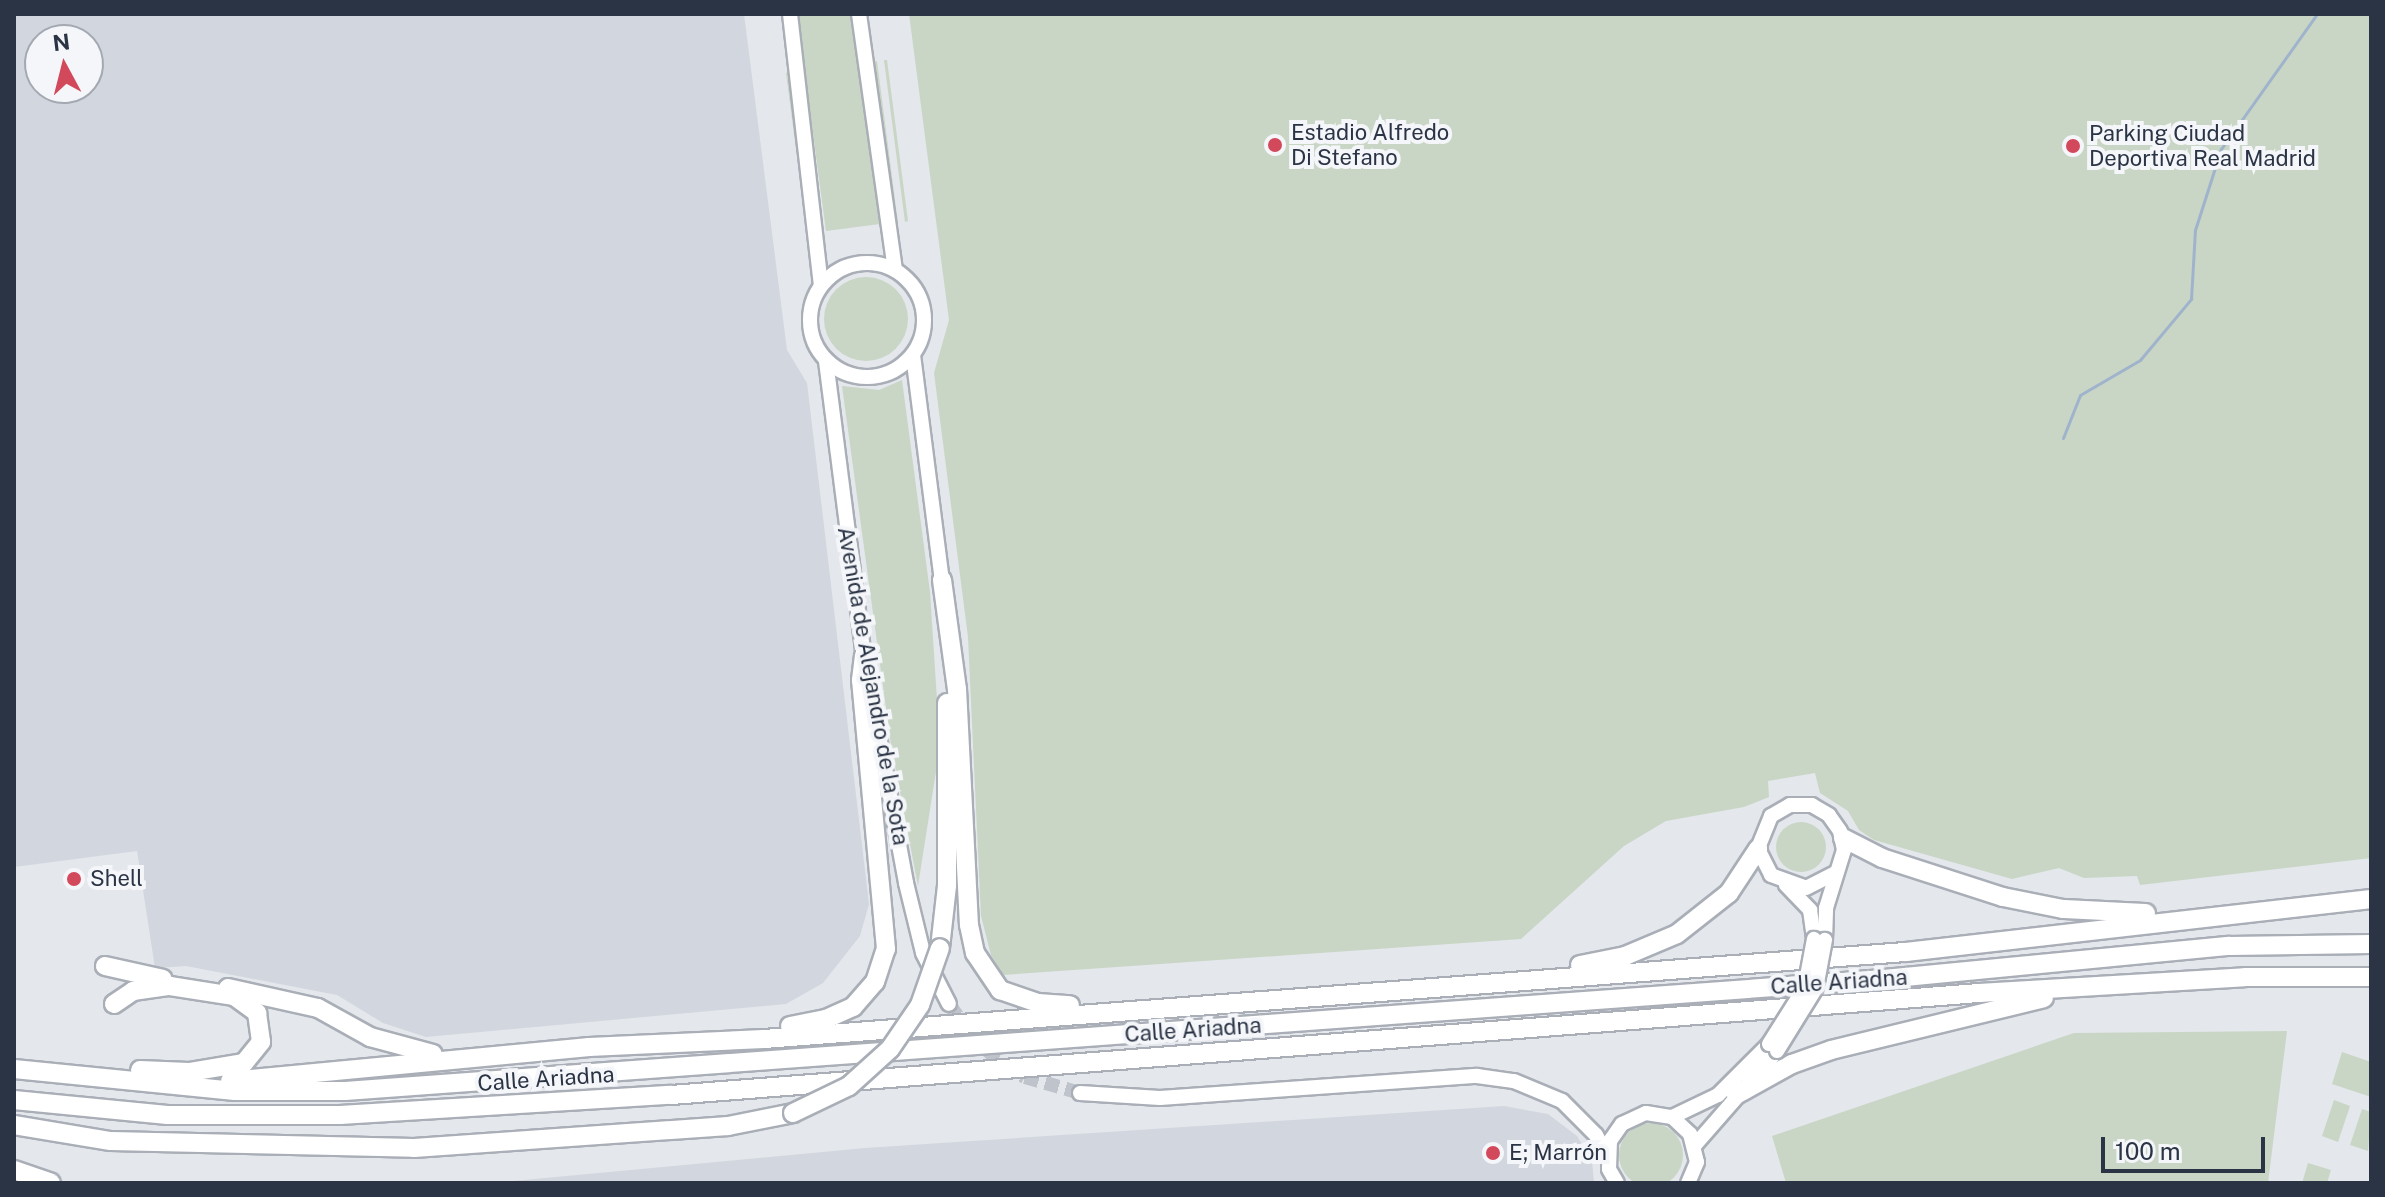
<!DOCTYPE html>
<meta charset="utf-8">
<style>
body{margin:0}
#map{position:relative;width:2385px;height:1197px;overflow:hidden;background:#e4e7ec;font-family:"Public Sans",sans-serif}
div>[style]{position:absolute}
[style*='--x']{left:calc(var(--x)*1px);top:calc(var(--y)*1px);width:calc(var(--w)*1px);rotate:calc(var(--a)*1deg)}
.built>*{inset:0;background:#d2d6de}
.green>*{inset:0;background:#c9d6c5}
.round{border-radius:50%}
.stream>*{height:3px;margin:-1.5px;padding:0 1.5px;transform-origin:1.5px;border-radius:1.5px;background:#9fb4cc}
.secondary-tunnel>*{height:14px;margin-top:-7px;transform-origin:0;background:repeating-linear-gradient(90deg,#bfc3cb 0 14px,transparent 0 21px)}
.roads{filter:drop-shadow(2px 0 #a9aeb7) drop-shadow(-2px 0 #a9aeb7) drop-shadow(0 2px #a9aeb7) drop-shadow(0 -2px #a9aeb7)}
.secondary>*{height:14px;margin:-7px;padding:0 7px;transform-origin:7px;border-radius:7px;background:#fff}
.secondary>.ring{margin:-7px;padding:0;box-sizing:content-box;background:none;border:14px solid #fff;border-radius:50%}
.highway>*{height:18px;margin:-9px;padding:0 9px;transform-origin:9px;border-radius:9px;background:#fff}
.bridges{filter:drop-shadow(2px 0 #a9aeb7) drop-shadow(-2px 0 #a9aeb7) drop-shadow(0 2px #a9aeb7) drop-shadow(0 -2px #a9aeb7)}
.secondary-bridge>*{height:14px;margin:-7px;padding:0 7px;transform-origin:7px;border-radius:7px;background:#fff}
.highway-bridge>*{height:18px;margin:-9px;padding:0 9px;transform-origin:9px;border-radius:9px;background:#fff}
.dots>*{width:22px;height:22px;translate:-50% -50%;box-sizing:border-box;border:4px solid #f4f6f9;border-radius:50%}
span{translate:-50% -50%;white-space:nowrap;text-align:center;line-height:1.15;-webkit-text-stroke:8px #f4f6f9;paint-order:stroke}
.poi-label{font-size:22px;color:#2b3445}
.left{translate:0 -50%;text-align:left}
.street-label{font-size:22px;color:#2b3445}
.frame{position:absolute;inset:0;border:16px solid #2b3445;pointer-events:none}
.north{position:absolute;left:24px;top:24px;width:80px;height:80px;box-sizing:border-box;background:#f4f6f9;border:2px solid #a4a8b1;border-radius:50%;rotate:353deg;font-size:22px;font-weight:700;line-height:32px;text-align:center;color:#2b3445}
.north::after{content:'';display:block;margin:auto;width:28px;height:36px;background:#d1495b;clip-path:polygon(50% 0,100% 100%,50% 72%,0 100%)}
.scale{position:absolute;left:2101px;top:1137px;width:164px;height:36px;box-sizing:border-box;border:4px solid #2b3445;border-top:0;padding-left:10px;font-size:24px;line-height:28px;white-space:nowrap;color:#2b3445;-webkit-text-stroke:6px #f4f6f9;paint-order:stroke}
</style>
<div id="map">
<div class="built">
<i style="clip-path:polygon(evenodd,14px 14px,744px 14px,787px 350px,807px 383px,869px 904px,860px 936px,823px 983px,786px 1004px,426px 1037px,383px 1023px,337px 995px,186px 966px,155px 968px,137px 851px,14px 867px,14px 14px,40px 40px,88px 40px,88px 88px,40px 88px,40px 40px)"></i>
<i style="clip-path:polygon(1504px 1106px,1548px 1114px,1577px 1136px,1592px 1161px,1594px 1183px,491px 1183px,865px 1148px)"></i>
</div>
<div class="green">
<i style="clip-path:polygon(797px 14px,852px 14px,880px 224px,826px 231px)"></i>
<i style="clip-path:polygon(909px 14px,2371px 14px,2371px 858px,2140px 885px,2137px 876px,2084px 878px,2059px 868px,2012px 879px,1874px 840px,1859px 830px,1848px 811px,1820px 793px,1815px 773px,1768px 781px,1769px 797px,1744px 807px,1666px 821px,1624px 846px,1521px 939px,1003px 975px,991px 955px,981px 916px,968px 637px,934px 373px,949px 320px)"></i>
<i style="clip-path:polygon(884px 60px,887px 60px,908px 221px,905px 222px)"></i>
<i style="clip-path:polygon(877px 61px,898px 223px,892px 223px,872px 62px)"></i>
<i style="clip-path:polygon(791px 72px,813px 233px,807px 234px,786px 73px)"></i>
<i class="round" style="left:824px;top:277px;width:84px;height:84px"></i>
<i style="clip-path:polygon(902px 380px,930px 592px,940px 746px,918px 886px,891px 745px,842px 386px,879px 390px)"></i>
<i class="round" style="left:1776px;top:822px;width:50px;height:50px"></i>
<i style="clip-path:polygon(2287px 1031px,2268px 1183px,1786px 1183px,1772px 1136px,2074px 1033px)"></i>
<i style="clip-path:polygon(2342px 1052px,2371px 1062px,2371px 1097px,2332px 1084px)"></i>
<i style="clip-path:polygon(2334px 1100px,2350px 1106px,2338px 1142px,2322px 1136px)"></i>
<i style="clip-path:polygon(2362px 1109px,2371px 1112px,2368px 1151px,2350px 1145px)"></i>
<i class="round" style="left:1619px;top:1123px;width:64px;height:64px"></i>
<i style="clip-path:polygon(2308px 1163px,2331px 1170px,2327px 1183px,2302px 1183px)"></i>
</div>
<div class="stream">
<i style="--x:2063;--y:438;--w:46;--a:-68.4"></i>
<i style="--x:2080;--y:395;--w:69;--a:-30.3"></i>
<i style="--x:2140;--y:360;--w:80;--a:-50.1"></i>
<i style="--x:2191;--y:299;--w:69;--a:-86.7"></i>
<i style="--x:2195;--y:230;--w:85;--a:-72.2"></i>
<i style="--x:2221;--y:149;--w:166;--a:-54.6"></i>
</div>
<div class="secondary-tunnel">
<i style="--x:949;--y:1004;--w:39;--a:55"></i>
<i style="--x:971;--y:1036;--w:44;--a:41.3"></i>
<i style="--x:1004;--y:1065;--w:24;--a:30"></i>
<i style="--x:1025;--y:1077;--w:57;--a:16.2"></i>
</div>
<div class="roads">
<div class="secondary">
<i style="--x:790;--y:14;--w:273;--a:83.5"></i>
<i style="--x:859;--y:14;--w:259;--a:82"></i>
<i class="ring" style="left:810px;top:263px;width:100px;height:100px"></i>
<i style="--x:913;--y:355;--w:227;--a:82.7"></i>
<i style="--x:826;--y:361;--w:297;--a:82.7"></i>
<i style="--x:864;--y:656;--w:231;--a:79.5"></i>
<i style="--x:906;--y:883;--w:72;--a:76.3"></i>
<i style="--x:923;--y:953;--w:57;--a:63"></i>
<i style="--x:1786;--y:885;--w:35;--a:46"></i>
<i style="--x:1810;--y:910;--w:29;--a:82"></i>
<i style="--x:1825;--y:940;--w:32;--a:-88"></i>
<i style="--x:1826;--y:908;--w:61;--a:-72.8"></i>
<i style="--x:1844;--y:850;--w:19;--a:-102"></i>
<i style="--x:1840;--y:831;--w:19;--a:-125"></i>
<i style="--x:1829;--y:815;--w:20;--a:-150"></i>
<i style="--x:1812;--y:805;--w:22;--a:180"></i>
<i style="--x:1790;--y:805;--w:22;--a:150"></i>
<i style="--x:1771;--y:816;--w:35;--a:112"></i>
<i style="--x:1758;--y:849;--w:29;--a:63"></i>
<i style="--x:1771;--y:875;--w:37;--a:20"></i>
<i style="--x:1806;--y:888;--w:34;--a:-27"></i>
<i style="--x:1080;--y:1093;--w:80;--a:3.6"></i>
<i style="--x:1160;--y:1098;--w:318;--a:-4"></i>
<i style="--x:1477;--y:1076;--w:37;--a:8"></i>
<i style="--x:1514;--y:1081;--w:52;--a:22.6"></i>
<i style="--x:1562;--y:1101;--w:48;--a:45"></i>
<i style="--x:1596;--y:1135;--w:26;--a:62"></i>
<i style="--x:1672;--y:1117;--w:51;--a:-25.6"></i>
<i style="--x:1718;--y:1095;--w:72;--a:-45"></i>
<i style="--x:1695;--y:1145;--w:125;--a:-48.9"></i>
<i style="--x:1617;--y:1183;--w:16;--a:-120"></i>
<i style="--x:1609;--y:1169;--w:28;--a:-88"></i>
<i style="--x:1610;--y:1141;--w:21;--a:-55"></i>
<i style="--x:1622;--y:1124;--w:26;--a:-25"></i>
<i style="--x:1646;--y:1113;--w:26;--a:9"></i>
<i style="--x:1672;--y:1117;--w:25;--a:43"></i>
<i style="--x:1690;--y:1134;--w:29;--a:76"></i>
<i style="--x:1697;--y:1162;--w:23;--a:113"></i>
</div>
<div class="highway">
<i style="--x:942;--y:580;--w:110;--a:82.2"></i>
<i style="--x:957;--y:689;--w:236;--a:87.1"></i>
<i style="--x:969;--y:925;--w:29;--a:78"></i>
<i style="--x:975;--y:953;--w:45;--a:56"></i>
<i style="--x:1000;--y:990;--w:40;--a:18.9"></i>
<i style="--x:1038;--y:1003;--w:32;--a:4"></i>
<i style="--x:1843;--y:838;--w:44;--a:27.1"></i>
<i style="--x:1882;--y:858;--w:127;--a:17.9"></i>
<i style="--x:2003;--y:897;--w:61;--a:11.3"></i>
<i style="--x:2063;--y:909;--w:83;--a:2.8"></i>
<i style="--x:940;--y:948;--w:62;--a:-83.6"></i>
<i style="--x:947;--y:886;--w:183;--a:-90"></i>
<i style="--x:1580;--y:965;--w:46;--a:-11.3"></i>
<i style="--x:1625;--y:956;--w:56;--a:-22.9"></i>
<i style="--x:1677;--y:934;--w:66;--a:-38.3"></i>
<i style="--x:1729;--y:893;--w:53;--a:-56.6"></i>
<i style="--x:105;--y:966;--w:59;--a:12.6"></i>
<i style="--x:228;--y:988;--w:92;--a:12.5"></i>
<i style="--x:318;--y:1008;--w:60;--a:29.1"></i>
<i style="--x:370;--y:1037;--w:65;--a:15.1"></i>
<i style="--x:114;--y:1004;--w:23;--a:-34"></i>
<i style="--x:133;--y:991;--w:37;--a:-8"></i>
<i style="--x:170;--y:986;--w:65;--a:8.9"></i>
<i style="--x:234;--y:996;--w:29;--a:36"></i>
<i style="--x:257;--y:1013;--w:29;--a:82"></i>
<i style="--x:261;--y:1042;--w:27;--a:129"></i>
<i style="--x:244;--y:1063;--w:56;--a:170.7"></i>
<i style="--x:189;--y:1072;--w:49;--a:-177.7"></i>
<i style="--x:790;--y:1026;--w:37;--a:-11"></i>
<i style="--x:826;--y:1019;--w:30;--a:-24"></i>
<i style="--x:853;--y:1007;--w:33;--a:-49"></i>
<i style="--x:875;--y:982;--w:35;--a:-72"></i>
<i style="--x:886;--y:949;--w:270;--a:-95.3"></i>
<i style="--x:861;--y:680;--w:24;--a:-83"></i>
<i style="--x:14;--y:1069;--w:222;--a:5.7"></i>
<i style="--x:235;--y:1091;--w:110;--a:0"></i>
<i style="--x:345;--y:1091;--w:1543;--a:-4.16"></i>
<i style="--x:1884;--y:979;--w:347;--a:-5.5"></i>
<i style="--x:2229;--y:946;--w:142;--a:-0.8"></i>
<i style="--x:230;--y:1081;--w:361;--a:-5.4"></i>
<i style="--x:589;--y:1047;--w:175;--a:-2.6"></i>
<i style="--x:764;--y:1039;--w:1145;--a:-4.36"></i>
<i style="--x:1906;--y:952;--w:468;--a:-6.5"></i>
<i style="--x:1736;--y:1095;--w:64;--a:-29"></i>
<i style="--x:1792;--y:1064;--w:41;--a:-19.7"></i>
<i style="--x:1831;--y:1050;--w:219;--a:-13.7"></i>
<i style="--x:14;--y:1100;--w:154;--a:5.6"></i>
<i style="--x:167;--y:1115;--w:173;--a:0"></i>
<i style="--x:340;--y:1115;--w:332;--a:-3.5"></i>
<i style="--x:671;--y:1095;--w:1312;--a:-4.46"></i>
<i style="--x:1979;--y:993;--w:266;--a:-3.4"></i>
<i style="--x:2245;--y:977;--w:126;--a:0"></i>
<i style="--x:14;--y:1125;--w:98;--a:9.4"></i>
<i style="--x:111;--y:1141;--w:303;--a:1.3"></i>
<i style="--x:414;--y:1148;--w:315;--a:-4"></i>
<i style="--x:728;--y:1126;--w:66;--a:-11.3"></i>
<i style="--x:14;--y:1170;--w:39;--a:19"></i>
</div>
</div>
<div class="bridges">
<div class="secondary-bridge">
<i style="--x:1769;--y:1044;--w:67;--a:-57.7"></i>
<i style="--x:1805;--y:987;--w:49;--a:-79.4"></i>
<i style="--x:1777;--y:1051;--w:74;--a:-58.2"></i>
<i style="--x:1816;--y:988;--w:49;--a:-79.4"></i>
</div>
<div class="highway-bridge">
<i style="--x:793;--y:1113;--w:62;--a:-25.7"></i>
<i style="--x:849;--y:1086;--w:55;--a:-42.1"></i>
<i style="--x:890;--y:1049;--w:53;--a:-55.7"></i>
<i style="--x:920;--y:1005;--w:60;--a:-70.7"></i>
</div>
</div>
<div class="dots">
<i style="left:1275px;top:145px;background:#d1495b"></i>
<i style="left:2073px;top:146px;background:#d1495b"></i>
<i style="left:74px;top:879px;background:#d1495b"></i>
<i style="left:1493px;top:1153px;background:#d1495b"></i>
</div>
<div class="poi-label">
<span class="left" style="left:1291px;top:145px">Estadio Alfredo<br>Di Stefano</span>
<span class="left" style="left:2089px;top:146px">Parking Ciudad<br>Deportiva Real Madrid</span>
<span class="left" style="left:90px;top:879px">Shell</span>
<span class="left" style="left:1509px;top:1153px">E; Marrón</span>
</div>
<div class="street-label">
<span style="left:873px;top:686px;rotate:80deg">Avenida de Alejandro de la Sota</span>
<span style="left:1839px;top:982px;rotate:-4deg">Calle Ariadna</span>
<span style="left:1193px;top:1030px;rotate:-4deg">Calle Ariadna</span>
<span style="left:546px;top:1079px;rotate:-4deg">Calle Ariadna</span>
</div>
<div class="frame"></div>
<div class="north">N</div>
<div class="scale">100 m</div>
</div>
